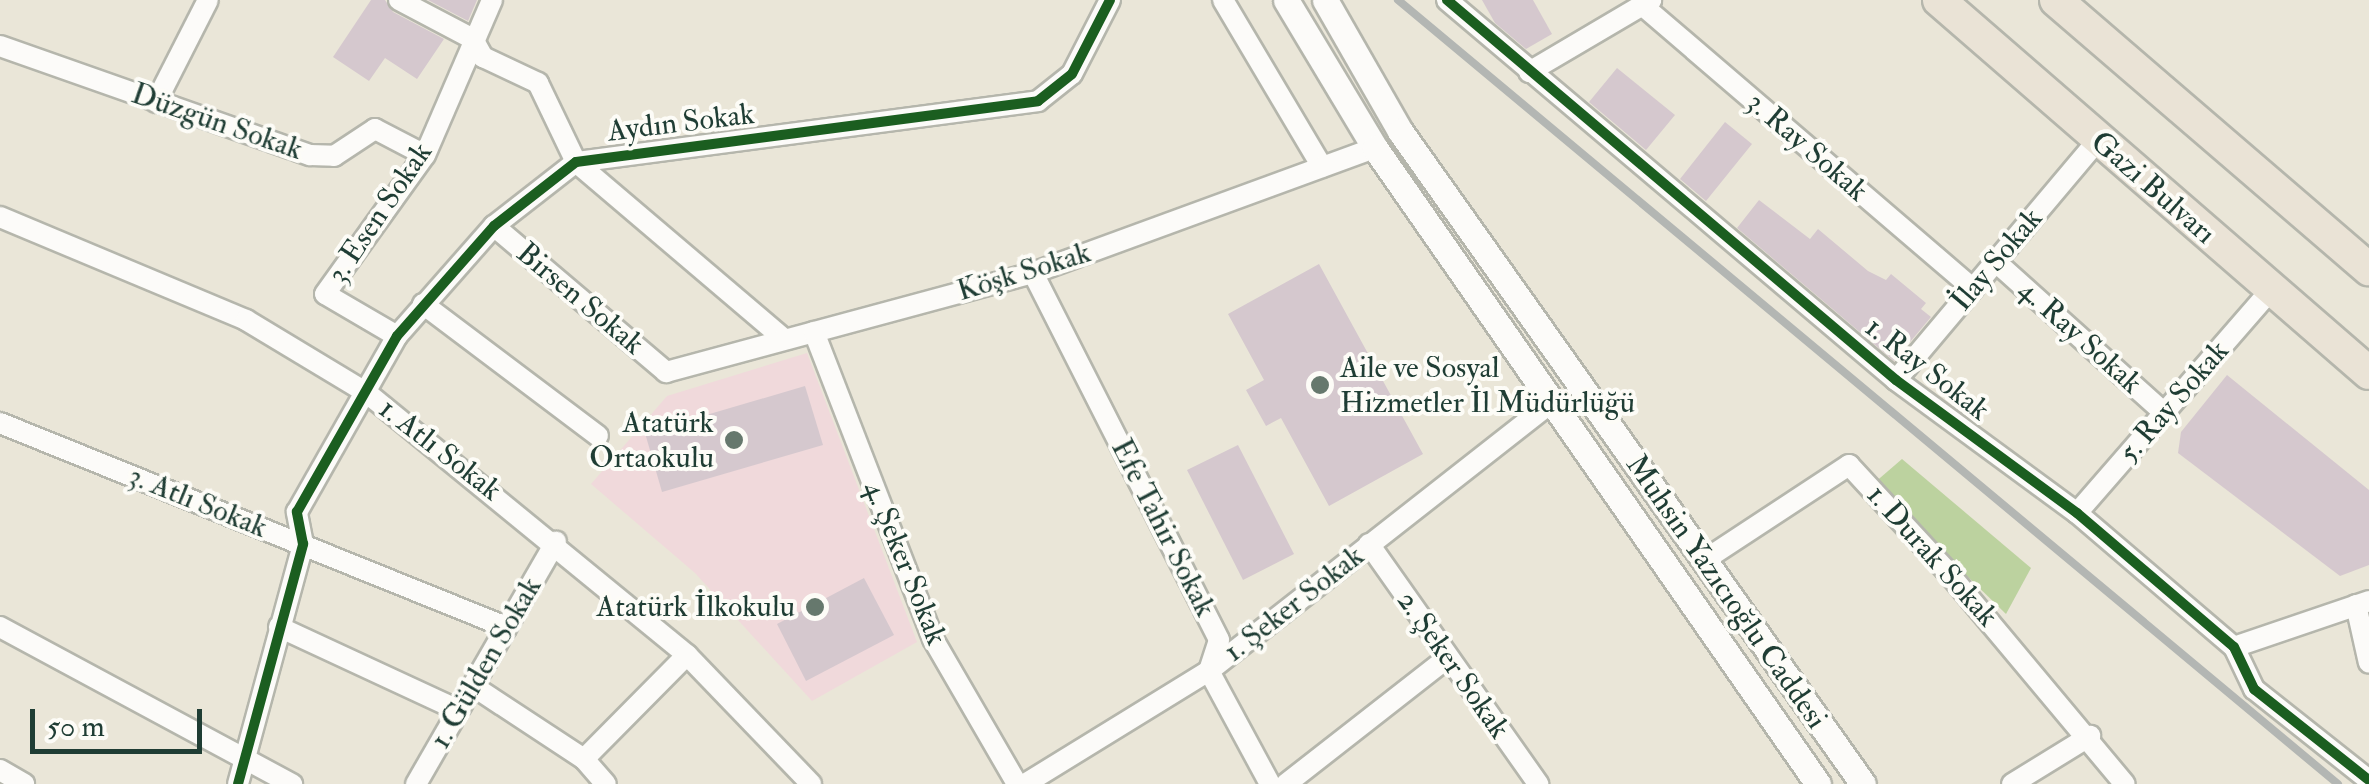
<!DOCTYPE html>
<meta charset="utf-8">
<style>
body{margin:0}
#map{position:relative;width:2369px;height:784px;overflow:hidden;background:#eae6d8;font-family:"IM FELL Double Pica",serif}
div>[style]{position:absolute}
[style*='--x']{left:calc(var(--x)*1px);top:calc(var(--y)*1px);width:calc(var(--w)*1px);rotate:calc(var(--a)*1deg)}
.built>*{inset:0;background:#f0d9db}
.green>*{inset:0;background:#bcd29f}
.building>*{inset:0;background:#d5c8ce}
.roads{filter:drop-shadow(2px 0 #b5b6ac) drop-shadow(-2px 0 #b5b6ac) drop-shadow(0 2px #b5b6ac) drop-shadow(0 -2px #b5b6ac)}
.minor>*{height:20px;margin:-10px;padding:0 10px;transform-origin:10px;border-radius:10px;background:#fcfbf9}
.tertiary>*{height:25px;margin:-12.5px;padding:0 12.5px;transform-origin:12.5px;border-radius:12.5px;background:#fcfbf9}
.trunk>*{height:32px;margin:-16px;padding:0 16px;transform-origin:16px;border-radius:16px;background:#eae3d6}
.rail>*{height:8px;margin:-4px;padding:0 4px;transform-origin:4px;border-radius:4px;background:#b3b6b3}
.cycleway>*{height:10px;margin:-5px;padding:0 5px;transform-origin:5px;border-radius:5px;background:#1b5e20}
.dots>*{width:28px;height:28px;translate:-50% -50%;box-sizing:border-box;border:5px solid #fdfcf7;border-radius:50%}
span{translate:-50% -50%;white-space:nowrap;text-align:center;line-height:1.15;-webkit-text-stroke:8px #fdfcf7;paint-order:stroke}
.street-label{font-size:30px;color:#1f3d34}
.poi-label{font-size:30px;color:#1f3d34}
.left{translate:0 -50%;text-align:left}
.right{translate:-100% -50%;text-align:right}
.scale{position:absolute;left:30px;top:709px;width:172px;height:45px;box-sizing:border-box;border:5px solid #1f3d34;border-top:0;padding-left:12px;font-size:30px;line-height:35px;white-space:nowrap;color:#1f3d34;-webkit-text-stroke:8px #fdfcf7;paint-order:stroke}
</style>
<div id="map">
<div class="built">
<i style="clip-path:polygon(807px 353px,917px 642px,812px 701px,695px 573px,591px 484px,667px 396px)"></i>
</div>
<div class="green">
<i style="clip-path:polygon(1902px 459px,2031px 568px,2006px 614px,1873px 484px)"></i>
</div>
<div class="building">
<i style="clip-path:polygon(371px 0,385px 0,393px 12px,444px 39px,417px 79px,385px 58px,369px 81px,333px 57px)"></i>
<i style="clip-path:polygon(428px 0,477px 0,468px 21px)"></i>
<i style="clip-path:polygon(1482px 0,1533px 0,1552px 34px,1526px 49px,1495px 23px)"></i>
<i style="clip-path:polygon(1617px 68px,1675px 115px,1646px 150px,1589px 102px)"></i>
<i style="clip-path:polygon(1725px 122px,1752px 144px,1706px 201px,1680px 179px)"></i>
<i style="clip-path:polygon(1759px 200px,1810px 239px,1818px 229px,1868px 271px,1886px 280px,1891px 274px,1926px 303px,1921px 309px,1931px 317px,1894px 361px,1737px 228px)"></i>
<i style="clip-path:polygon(1319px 264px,1423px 454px,1329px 506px,1281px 418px,1266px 426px,1246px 390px,1264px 380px,1228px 314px)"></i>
<i style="clip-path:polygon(2227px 375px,2369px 490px,2369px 565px,2340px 576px,2178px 453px,2181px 432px)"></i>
<i style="clip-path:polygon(805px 386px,823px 445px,662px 492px,645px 433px)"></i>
<i style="clip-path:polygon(1238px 445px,1294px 554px,1243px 580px,1187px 470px)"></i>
<i style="clip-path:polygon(864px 578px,894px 635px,806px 681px,777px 624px)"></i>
</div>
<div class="roads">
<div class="minor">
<i style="--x:399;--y:0;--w:84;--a:27.8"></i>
<i style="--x:473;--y:39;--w:21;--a:61"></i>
<i style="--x:483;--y:57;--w:61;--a:25.3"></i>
<i style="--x:538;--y:83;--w:88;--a:64.3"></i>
<i style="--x:576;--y:162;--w:273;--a:40.4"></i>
<i style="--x:1223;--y:0;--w:194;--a:59.3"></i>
<i style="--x:1447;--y:0;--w:588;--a:40.24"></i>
<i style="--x:1896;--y:380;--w:225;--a:36.3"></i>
<i style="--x:2077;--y:513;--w:206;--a:40.5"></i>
<i style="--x:2234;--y:647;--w:47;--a:64.5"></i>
<i style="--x:2254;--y:689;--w:147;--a:38.4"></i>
<i style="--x:1642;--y:5;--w:436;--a:40.6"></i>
<i style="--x:0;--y:46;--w:329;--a:19.4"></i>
<i style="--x:310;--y:155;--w:24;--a:2"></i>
<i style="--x:334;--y:156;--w:49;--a:-33.4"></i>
<i style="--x:375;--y:129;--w:56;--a:27.5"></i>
<i style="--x:1529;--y:72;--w:142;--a:-30.5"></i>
<i style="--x:156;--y:102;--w:114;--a:-63"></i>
<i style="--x:0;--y:217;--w:267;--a:22.7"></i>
<i style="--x:246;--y:320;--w:141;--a:31.1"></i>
<i style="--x:367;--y:393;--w:414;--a:39.3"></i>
<i style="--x:687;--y:655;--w:179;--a:46.1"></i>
<i style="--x:494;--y:226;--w:226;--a:40.3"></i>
<i style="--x:666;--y:372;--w:380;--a:-15.1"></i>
<i style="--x:1033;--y:273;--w:364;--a:-20.1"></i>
<i style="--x:1996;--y:262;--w:226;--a:41.9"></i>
<i style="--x:1033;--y:273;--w:411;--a:63.1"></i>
<i style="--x:1219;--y:640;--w:33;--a:108"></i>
<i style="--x:1209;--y:671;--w:128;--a:61.6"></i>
<i style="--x:423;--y:304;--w:219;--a:37"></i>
<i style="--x:814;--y:332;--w:329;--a:68.8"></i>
<i style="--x:933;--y:639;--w:168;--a:59.9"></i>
<i style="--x:397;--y:336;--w:83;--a:-149.7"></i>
<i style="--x:325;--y:294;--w:171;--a:-54.3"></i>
<i style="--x:425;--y:155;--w:169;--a:-66.6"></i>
<i style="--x:1896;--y:380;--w:314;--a:-49.9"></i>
<i style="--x:0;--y:423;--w:546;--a:21.96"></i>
<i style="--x:2077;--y:513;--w:294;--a:-49"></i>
<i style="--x:1369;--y:544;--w:294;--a:54.8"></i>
<i style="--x:1703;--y:561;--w:175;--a:-33.3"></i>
<i style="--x:1849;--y:465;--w:142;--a:47.3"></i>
<i style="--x:1945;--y:569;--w:280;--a:50.1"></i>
<i style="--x:2356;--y:605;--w:59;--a:77.4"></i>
<i style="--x:0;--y:627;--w:332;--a:28.3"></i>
<i style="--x:279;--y:627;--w:197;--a:24.9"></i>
<i style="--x:2234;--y:647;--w:143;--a:-18.8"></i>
<i style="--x:473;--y:686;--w:133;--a:33.3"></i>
<i style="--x:584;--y:759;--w:33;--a:49"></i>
<i style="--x:584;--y:759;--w:146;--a:-45.3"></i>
<i style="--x:0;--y:770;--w:28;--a:30"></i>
<i style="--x:238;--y:784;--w:249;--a:-74.8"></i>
<i style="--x:303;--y:544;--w:33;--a:-101"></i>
<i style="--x:297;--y:512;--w:202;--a:-60.4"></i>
<i style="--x:397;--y:336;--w:147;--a:-48.6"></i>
<i style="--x:494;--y:226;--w:104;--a:-38"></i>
<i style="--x:576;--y:162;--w:466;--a:-7.5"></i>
<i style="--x:1038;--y:101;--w:43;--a:-38.5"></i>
<i style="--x:1072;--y:74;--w:83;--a:-62.8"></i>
<i style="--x:416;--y:784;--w:280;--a:-60"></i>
<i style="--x:1025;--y:784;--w:216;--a:-31.6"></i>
<i style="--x:1209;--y:671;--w:432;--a:-38.1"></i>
<i style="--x:1286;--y:784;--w:204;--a:-38"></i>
<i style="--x:2012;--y:784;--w:92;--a:-31.6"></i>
</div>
<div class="tertiary">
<i style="--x:1286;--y:0;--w:173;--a:59"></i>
<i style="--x:1375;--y:148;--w:775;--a:55.14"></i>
<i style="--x:1325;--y:0;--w:151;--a:60.2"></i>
<i style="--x:1400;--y:131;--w:800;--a:54.66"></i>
</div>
<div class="trunk">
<i style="--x:1939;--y:0;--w:569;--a:40.94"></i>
<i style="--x:2056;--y:0;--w:413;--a:40.7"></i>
</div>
</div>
<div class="rail">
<i style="--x:1398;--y:0;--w:1224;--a:39.83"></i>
</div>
<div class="cycleway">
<i style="--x:1447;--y:0;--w:588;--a:40.24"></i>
<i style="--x:1896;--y:380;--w:225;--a:36.3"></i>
<i style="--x:2077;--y:513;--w:206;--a:40.5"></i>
<i style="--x:2234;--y:647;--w:47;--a:64.5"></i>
<i style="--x:2254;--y:689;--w:147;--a:38.4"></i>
<i style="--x:238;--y:784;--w:249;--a:-74.8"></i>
<i style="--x:303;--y:544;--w:33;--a:-101"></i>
<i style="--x:297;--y:512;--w:202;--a:-60.4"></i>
<i style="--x:397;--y:336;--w:147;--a:-48.6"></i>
<i style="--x:494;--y:226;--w:104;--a:-38"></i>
<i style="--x:576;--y:162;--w:466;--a:-7.5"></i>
<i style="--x:1038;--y:101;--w:43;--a:-38.5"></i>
<i style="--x:1072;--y:74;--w:83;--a:-62.8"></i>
</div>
<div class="dots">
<i style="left:1320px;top:385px;background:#66786d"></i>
<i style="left:734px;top:440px;background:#66786d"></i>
<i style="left:815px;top:607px;background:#66786d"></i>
</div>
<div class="street-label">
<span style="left:217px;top:122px;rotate:19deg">Düzgün Sokak</span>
<span style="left:681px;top:123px;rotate:-7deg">Aydın Sokak</span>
<span style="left:1807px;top:147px;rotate:41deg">3. Ray Sokak</span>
<span style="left:2153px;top:188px;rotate:41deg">Gazi Bulvarı</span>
<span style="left:380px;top:213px;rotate:-56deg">3. Esen Sokak</span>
<span style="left:1997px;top:260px;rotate:-50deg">İlay Sokak</span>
<span style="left:1024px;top:272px;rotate:-17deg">Köşk Sokak</span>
<span style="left:580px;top:299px;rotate:40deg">Birsen Sokak</span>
<span style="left:2080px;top:337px;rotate:42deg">4. Ray Sokak</span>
<span style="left:1927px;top:369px;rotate:38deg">1. Ray Sokak</span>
<span style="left:2174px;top:402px;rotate:-49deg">5. Ray Sokak</span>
<span style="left:440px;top:450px;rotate:38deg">1. Atlı Sokak</span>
<span style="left:198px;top:502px;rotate:22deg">3. Atlı Sokak</span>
<span style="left:1163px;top:528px;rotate:63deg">Efe Tahir Sokak</span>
<span style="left:1932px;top:556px;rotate:48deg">1. Durak Sokak</span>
<span style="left:905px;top:563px;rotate:68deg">4. Şeker Sokak</span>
<span style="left:1726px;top:592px;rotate:55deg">Muhsin Yazıcıoğlu Caddesi</span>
<span style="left:1294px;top:604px;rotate:-38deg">1. Şeker Sokak</span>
<span style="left:486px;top:663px;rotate:-60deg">1. Gülden Sokak</span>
<span style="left:1453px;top:665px;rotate:55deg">2. Şeker Sokak</span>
</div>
<div class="poi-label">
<span class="left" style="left:1340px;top:385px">Aile ve Sosyal<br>Hizmetler İl Müdürlüğü</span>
<span class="right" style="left:714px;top:440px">Atatürk<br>Ortaokulu</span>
<span class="right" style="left:795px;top:607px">Atatürk İlkokulu</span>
</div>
<div class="scale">50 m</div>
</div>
